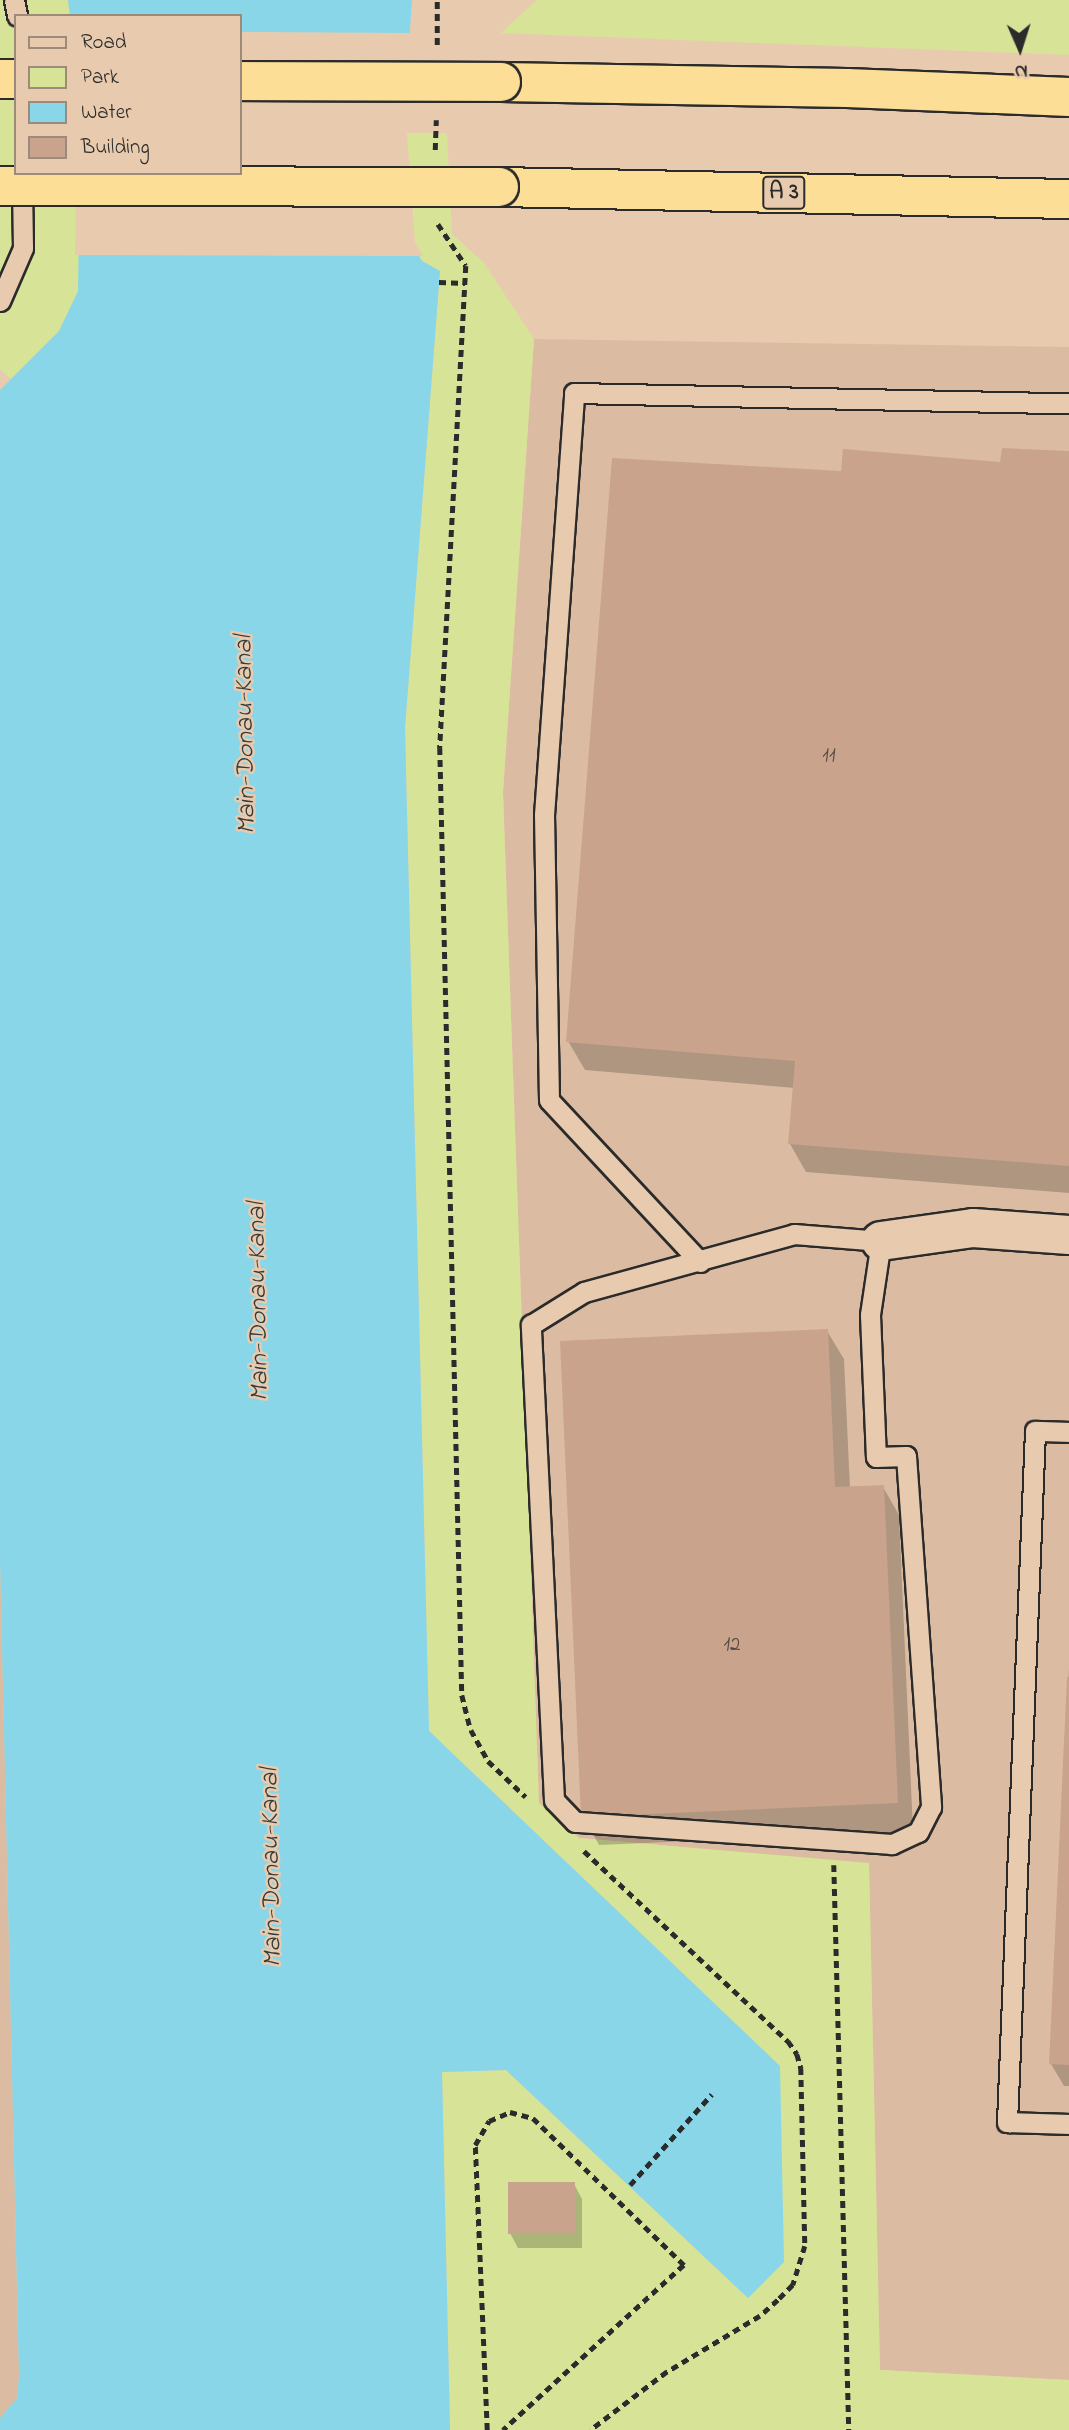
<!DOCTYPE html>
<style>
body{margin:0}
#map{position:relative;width:1069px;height:2430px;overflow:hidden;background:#e8cbaf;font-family:"Indie Flower",sans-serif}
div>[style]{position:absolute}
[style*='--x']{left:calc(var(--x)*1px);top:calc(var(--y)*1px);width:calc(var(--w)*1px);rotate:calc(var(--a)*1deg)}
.built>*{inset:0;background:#dbbca2}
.green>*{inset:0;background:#d7e396}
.water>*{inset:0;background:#89d6e8}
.pier>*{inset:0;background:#e8cbaf}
.shadow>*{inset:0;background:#0003}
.building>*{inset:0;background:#caa38c}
.path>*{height:4.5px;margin-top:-2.25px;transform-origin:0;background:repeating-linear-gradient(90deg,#2b2b2b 0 7px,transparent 0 12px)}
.roads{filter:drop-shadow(2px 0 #2b2b2b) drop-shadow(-2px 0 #2b2b2b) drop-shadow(0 2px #2b2b2b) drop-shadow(0 -2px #2b2b2b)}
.lane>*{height:19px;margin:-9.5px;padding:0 9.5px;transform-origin:9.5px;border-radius:9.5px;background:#e8cbaf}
.street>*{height:38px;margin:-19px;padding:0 19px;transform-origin:19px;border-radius:19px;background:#e8cbaf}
.highway>*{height:38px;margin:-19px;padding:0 19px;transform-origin:19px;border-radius:19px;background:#fdde96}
.bridges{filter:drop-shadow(2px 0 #2b2b2b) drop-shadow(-2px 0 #2b2b2b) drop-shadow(0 2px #2b2b2b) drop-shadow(0 -2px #2b2b2b)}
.highway-bridge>*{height:38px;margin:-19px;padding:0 19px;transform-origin:19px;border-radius:19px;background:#fdde96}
span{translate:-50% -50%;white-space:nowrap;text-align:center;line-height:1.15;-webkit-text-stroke:5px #e8cbaf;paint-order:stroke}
.number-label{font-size:21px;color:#534943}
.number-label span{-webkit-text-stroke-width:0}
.shield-label span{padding:2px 5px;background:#e8cbaf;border:2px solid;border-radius:5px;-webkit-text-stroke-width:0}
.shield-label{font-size:23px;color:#2b2b2b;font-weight:700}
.water-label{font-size:26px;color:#343c3e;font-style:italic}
.legend{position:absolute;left:14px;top:14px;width:228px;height:161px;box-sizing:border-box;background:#e8cbaf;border:2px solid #9c8b7a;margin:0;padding:9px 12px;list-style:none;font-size:21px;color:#2b2b2b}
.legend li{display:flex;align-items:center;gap:14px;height:35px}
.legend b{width:35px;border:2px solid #9c8b7a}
.north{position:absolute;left:985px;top:14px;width:70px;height:70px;-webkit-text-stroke:5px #e8cbaf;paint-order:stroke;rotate:177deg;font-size:19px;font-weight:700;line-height:28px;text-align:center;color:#2b2b2b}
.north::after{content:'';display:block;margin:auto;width:24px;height:32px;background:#2b2b2b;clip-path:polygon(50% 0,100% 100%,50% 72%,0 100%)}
</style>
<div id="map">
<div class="built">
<i style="clip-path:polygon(534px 339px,1069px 347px,1069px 2380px,880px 2370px,869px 1864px,579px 1838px,539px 1803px,503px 792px)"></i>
<i style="clip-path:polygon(0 1559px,19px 2376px,17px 2398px,0 2418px)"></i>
</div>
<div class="green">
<i style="clip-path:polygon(0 0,68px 0,70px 16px,16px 16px,16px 173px,80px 173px,79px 291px,59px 331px,11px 379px,0 369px)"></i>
<i style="clip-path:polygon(537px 0,1069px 0,1069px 55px,501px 33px)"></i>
<i style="clip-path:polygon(403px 133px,447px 133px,452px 234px,484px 263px,534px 339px,503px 792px,539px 1803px,579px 1838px,869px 1863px,880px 2370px,1069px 2380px,1069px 2430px,450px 2430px,442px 2072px,506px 2070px,748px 2298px,784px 2262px,779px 2066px,429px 1731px,405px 728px,440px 271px,422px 261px,411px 243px)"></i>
</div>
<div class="water">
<i style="clip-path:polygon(68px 0,412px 0,403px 133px,411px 243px,422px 261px,440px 271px,405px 728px,429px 1731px,780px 2066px,784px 2262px,748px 2298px,506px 2070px,442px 2072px,450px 2430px,0 2430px,0 2418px,17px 2398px,19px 2376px,0 1559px,0 390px,59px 331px,78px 291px,80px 173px,240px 173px,240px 16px,70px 16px)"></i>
</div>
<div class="pier">
<i style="clip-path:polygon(240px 32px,413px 33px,407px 133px,415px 242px,423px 256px,75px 255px,76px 173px,240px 173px)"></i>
</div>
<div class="shadow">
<i style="clip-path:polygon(1069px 453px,1069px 1193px,806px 1172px,790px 1144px,795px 1088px,585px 1070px,568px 1041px,843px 473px,1001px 463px)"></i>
<i style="clip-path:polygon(827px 1331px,844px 1359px,850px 1488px,883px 1487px,899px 1515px,913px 1831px,599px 1845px,583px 1816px)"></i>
<i style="clip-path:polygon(1069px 1668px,1069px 2086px,1064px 2086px,1051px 2064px)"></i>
<i style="clip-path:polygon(574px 2184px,582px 2199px,582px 2248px,518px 2248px,510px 2233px)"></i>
</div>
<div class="building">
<i style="clip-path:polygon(1002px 448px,1069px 451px,1069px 1166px,788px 1144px,795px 1061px,566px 1042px,612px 458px,841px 471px,843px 449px,1000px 462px)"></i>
<i style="clip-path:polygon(828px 1329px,835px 1487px,884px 1485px,898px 1803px,581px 1817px,560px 1341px)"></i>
<i style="clip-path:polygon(1067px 1677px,1069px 1677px,1069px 2065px,1049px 2064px)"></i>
<i style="clip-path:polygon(508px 2182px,575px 2182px,575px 2234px,508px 2234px)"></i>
</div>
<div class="path">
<i style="--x:437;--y:45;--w:45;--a:-90"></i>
<i style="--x:435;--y:150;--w:30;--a:-88"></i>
<i style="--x:438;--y:224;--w:50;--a:56.3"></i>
<i style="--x:466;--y:266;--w:483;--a:93.1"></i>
<i style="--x:440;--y:748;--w:947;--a:88.67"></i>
<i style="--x:462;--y:1695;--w:36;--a:76"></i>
<i style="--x:471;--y:1730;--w:35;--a:61"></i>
<i style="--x:488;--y:1761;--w:52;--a:43.5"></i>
<i style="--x:439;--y:282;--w:26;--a:2"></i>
<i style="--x:584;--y:1851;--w:279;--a:43"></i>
<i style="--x:788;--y:2041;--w:16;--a:55"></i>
<i style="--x:797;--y:2054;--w:15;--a:74"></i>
<i style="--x:801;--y:2068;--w:178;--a:88.7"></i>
<i style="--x:805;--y:2246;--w:41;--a:107.1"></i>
<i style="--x:793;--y:2285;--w:21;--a:135"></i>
<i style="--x:778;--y:2300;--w:24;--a:138"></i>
<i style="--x:760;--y:2316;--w:109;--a:148.9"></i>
<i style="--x:667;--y:2372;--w:96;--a:142.7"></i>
<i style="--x:834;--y:1865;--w:565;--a:88.48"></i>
<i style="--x:630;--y:2185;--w:122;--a:-48"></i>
<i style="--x:487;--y:2430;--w:285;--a:-92.4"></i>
<i style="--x:475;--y:2145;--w:28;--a:-60"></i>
<i style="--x:489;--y:2121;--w:23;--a:-23"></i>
<i style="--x:510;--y:2112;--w:24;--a:15"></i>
<i style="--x:533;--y:2118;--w:211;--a:44.2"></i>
<i style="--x:684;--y:2265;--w:245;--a:137.6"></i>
</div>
<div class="roads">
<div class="lane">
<i style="--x:14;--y:0;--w:16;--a:79"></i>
<i style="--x:0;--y:301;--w:58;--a:-66.5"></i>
<i style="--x:23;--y:248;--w:67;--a:-90.9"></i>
<i style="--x:794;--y:1234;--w:87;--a:4.6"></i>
<i style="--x:881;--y:1241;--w:75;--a:98.5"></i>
<i style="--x:870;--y:1315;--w:142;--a:87.6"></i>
<i style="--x:876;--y:1457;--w:30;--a:-2"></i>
<i style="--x:906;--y:1456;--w:352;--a:85.9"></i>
<i style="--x:931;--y:1807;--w:28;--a:117"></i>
<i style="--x:918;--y:1832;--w:29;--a:155"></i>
<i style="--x:892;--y:1844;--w:318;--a:-176"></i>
<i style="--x:575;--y:1822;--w:30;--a:-134"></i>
<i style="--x:554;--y:1800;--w:476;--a:-92.8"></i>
<i style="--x:531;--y:1325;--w:62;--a:-31.9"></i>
<i style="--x:584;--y:1292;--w:218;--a:-15.4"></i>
<i style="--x:700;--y:1262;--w:221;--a:-133"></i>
<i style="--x:549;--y:1100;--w:285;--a:-91"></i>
<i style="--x:544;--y:815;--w:423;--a:-85.9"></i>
<i style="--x:574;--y:393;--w:495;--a:1.2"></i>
<i style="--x:1069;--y:1432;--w:34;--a:-178"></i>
<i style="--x:1035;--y:1431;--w:692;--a:92.32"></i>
<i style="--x:1007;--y:2122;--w:62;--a:1.8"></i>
</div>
<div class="street">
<i style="--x:881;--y:1241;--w:93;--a:-8"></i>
<i style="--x:973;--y:1228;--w:96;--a:4.2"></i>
</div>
<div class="highway">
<i style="--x:0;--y:79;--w:16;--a:0"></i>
<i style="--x:501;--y:82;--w:346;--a:1"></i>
<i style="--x:847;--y:88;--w:222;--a:2.3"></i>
<i style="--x:499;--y:187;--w:570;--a:1.21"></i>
</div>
</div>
<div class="bridges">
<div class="highway-bridge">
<i style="--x:240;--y:81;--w:261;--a:0.2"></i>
<i style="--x:0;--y:186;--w:499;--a:0.1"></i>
</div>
</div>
<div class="number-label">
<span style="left:829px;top:756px">11</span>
<span style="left:732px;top:1645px">12</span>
</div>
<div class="shield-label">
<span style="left:784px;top:193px">A 3</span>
</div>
<div class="water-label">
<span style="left:247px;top:735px;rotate:-91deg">Main-Donau-Kanal</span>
<span style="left:260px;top:1302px;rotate:-91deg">Main-Donau-Kanal</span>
<span style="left:273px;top:1868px;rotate:-91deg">Main-Donau-Kanal</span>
</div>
<ul class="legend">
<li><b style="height:9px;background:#e8cbaf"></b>Road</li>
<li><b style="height:19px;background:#d7e396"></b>Park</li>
<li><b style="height:19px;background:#89d6e8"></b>Water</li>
<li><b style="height:19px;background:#caa38c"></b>Building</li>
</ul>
<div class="north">N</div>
</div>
